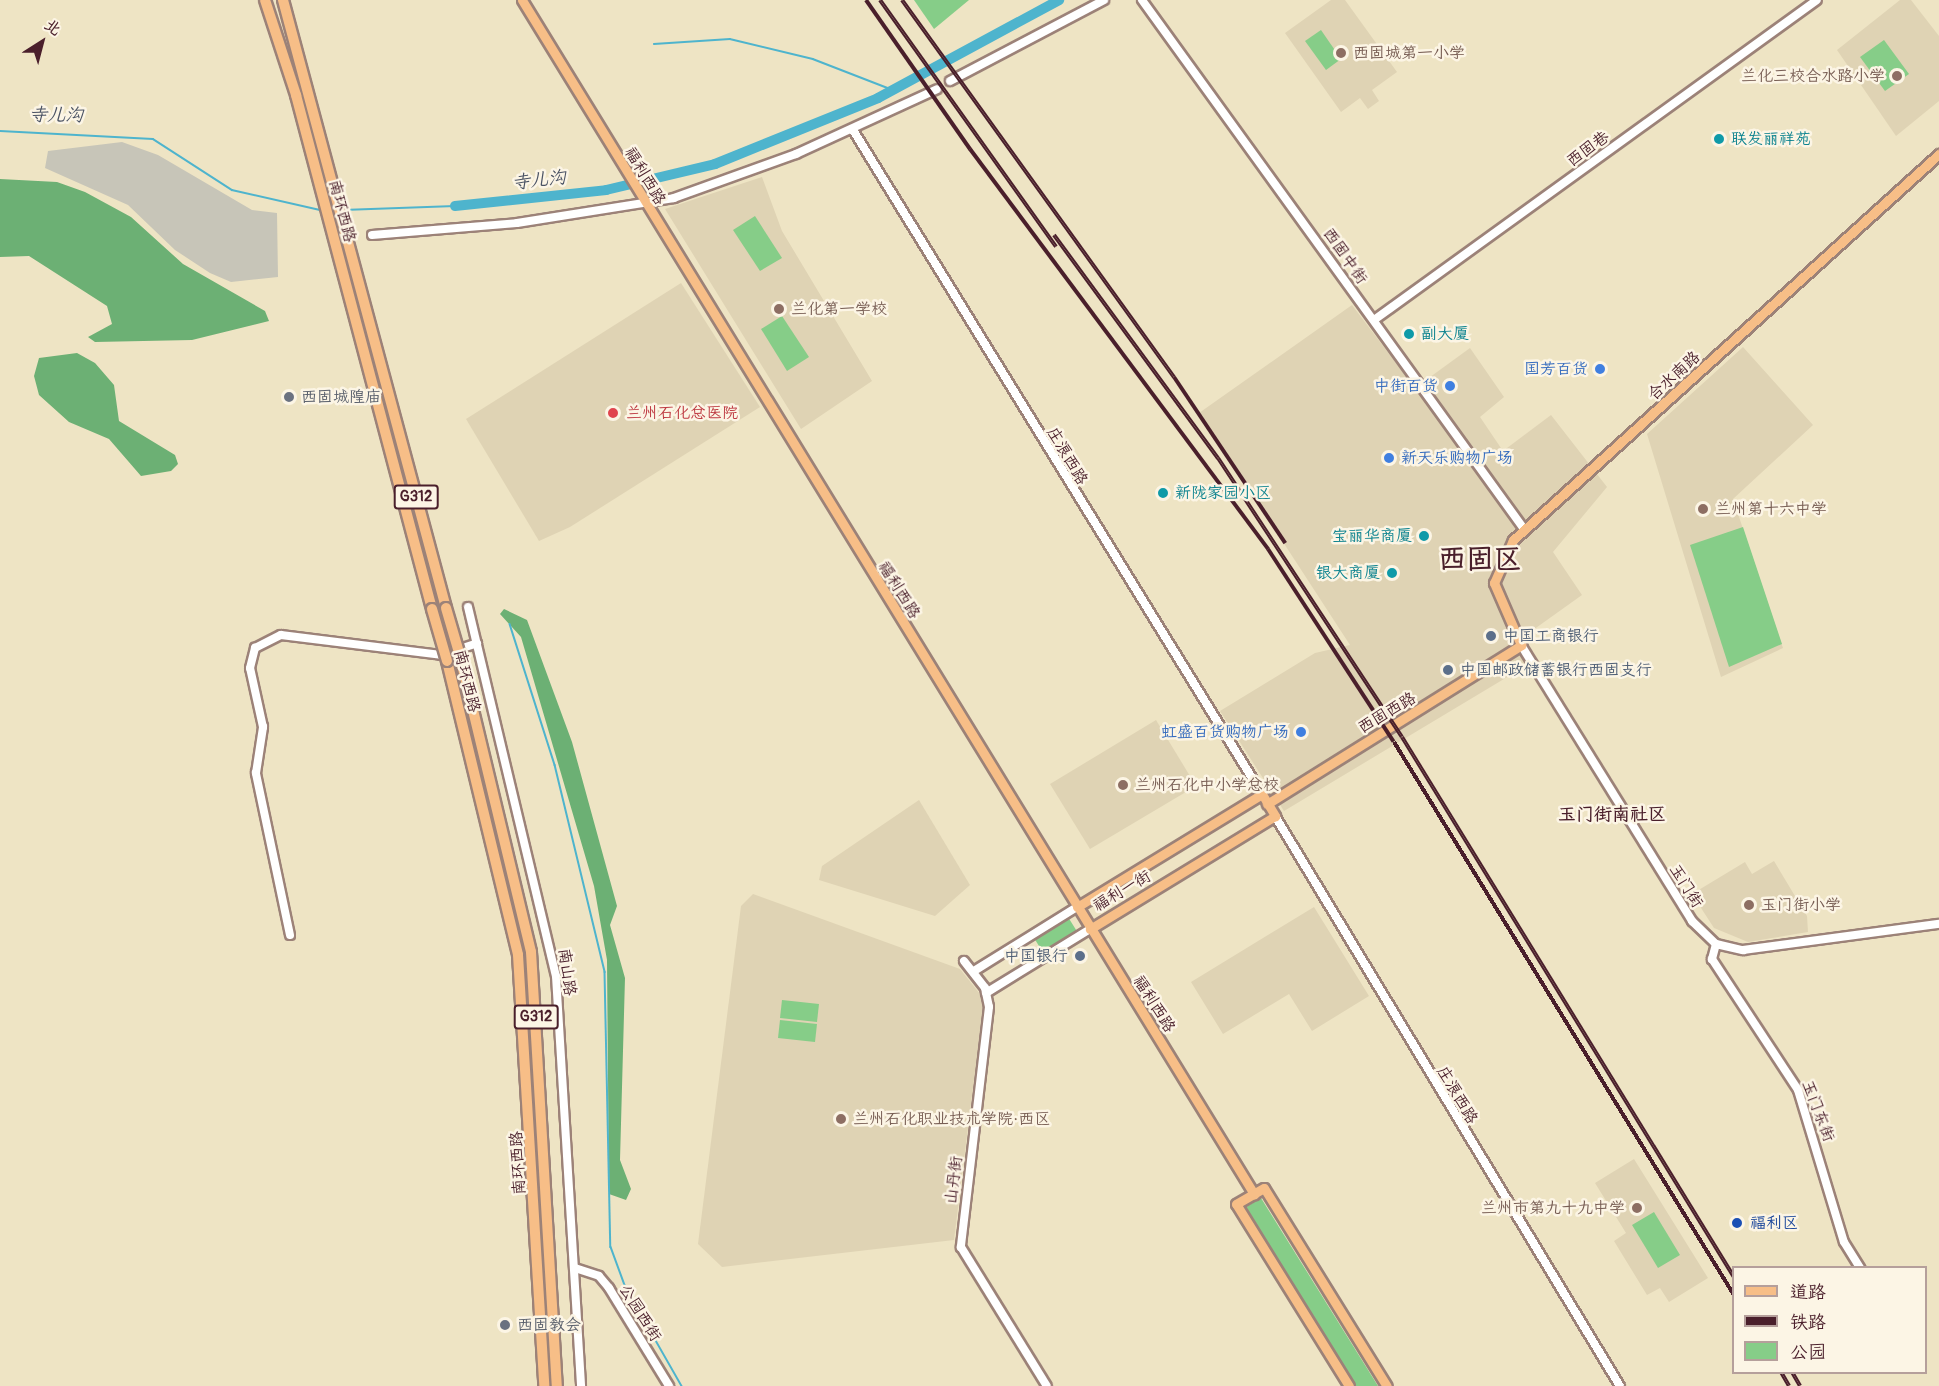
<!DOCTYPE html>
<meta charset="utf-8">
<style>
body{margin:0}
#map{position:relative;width:1939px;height:1386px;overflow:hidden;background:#eee4c4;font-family:Pangolin,"LXGW WenKai TC",sans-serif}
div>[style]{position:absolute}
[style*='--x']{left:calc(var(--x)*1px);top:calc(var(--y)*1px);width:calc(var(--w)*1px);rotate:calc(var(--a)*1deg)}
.built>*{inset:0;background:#dfd3b4}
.industrial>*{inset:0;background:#c7c5b8}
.green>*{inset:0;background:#86cd88}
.forest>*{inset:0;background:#6cb074}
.stream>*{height:1.5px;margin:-0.75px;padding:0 0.75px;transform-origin:0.75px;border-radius:0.75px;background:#4eb4cd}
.river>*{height:10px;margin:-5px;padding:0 5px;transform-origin:5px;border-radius:5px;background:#4eb4cd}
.roads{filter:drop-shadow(2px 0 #9c8278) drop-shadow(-2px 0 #9c8278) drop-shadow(0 2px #9c8278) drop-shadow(0 -2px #9c8278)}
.minor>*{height:8px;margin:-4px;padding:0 4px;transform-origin:4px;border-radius:4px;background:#fff}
.major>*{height:9px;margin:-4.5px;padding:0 4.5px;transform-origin:4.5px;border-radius:4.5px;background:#f7be87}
.highway>*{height:10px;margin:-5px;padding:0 5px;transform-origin:5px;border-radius:5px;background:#f7be87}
.rail>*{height:4px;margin-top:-2px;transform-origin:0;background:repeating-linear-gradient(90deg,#fcf5e5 0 4.5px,#4a1f2b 0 9px);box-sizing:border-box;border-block:2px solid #4a1f2b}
.bridges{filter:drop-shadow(2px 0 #9c8278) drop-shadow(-2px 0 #9c8278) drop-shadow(0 2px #9c8278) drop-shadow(0 -2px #9c8278)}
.highway-bridge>*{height:10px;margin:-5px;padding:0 5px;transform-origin:5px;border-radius:5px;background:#f7be87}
.dots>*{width:16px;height:16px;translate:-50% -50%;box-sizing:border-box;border:3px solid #fcf5e5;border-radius:50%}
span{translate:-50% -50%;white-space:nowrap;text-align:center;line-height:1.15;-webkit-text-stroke:5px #fcf5e5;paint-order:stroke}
.shield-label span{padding:2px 4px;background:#fcf5e5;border:2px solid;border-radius:4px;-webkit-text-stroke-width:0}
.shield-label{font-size:15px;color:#4a1f2b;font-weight:700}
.education-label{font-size:16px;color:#785e54}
.left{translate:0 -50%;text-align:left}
.right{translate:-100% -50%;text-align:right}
.culture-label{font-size:16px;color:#0d838f}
.street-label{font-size:16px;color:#4a1f2b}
.shop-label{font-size:16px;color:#366cbe}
.worship-label{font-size:16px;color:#5b616d}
.health-label{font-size:16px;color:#be3a42}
.service-label{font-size:16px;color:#4e5e75}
.transit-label{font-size:16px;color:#164399}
.water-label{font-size:18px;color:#4b5364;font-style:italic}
.neighbourhood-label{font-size:18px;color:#4a1f2b;font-weight:700}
.town-label{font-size:28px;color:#4a1f2b;font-weight:700}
.legend{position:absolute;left:1732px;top:1266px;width:195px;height:108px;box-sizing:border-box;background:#fcf5e5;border:2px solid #b59f9b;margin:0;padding:8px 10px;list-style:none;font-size:18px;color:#4a1f2b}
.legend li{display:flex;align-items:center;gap:12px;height:30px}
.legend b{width:30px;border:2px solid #b59f9b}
.north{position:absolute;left:12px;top:12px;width:60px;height:60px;-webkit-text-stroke:4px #fcf5e5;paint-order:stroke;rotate:36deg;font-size:16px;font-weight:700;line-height:24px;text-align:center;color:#4a1f2b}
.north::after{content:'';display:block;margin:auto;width:21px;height:27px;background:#4a1f2b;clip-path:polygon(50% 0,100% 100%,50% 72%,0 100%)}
</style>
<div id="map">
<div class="built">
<i style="clip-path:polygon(1331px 0,1345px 0,1397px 72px,1372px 90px,1379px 101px,1368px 109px,1360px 98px,1341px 112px,1285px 33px)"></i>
<i style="clip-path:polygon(1900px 0,1911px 0,1939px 36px,1939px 101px,1896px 136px,1837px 50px)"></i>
<i style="clip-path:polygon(762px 177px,782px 231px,872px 381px,801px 429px,665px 209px)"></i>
<i style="clip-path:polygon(681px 283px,760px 407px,570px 527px,539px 541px,466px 419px)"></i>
<i style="clip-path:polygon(1352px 305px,1415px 388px,1470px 348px,1504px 397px,1480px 417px,1503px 451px,1551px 415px,1607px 487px,1553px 552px,1582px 595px,1526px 635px,1529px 664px,1284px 811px,1220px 711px,1315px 653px,1350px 645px,1199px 413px)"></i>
<i style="clip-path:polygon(1743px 347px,1813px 425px,1733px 499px,1783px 648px,1721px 677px,1647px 434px)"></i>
<i style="clip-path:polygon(1156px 720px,1196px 786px,1090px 849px,1050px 784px)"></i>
<i style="clip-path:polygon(919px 800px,970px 885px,935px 916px,819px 880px,822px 866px)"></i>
<i style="clip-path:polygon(1774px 861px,1807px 916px,1808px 932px,1748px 942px,1714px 928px,1692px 894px,1745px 862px,1752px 874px)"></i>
<i style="clip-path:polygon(753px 894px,960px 969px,984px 999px,954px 1240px,722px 1267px,698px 1244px,741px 906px)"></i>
<i style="clip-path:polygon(1314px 907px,1369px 996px,1312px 1031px,1289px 994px,1223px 1034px,1191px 982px)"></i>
<i style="clip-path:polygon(1634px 1159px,1708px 1278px,1669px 1302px,1660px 1288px,1647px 1295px,1614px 1241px,1626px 1233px,1595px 1183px)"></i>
</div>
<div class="industrial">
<i style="clip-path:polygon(122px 142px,158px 155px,252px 210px,277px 213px,278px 277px,231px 282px,210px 273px,175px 250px,128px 205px,45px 168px,48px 151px)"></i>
</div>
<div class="green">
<i style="clip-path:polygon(914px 0,969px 0,934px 29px)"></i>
<i style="clip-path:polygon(1321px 30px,1341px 59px,1326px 70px,1305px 41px)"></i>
<i style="clip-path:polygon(1884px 40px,1909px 74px,1885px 91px,1860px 57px)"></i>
<i style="clip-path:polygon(755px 216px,782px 258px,760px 271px,733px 230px)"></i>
<i style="clip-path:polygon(782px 316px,809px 357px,787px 371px,761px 329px)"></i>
<i style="clip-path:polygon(1743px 527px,1782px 644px,1729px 667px,1690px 545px)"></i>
<i style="clip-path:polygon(1068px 917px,1078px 933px,1044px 954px,1034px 938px)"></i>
<i style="clip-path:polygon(782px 1000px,819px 1004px,817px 1022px,780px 1018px)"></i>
<i style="clip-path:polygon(780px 1020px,817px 1024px,815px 1042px,778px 1038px)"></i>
<i style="clip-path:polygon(1261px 1198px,1378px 1386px,1356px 1386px,1246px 1207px)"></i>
<i style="clip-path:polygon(1654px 1212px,1680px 1255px,1658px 1268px,1632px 1225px)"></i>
</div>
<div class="forest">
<i style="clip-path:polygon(0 179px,57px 182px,85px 192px,131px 217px,183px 264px,265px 311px,269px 321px,192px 340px,95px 342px,88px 337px,112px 324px,107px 306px,29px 256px,0 257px)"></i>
<i style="clip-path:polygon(77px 353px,95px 363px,114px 385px,119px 421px,175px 455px,178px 464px,171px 471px,141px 476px,109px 439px,69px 422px,39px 395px,34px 376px,39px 358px)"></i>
<i style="clip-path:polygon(504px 609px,527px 620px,572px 742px,617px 906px,610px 925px,625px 978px,620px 1160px,631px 1189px,626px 1200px,609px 1194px,607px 960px,594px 886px,521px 637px,500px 614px)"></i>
</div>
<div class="stream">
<i style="--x:654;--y:44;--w:76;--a:-3.8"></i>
<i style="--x:730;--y:39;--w:85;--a:13.5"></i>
<i style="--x:813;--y:59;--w:86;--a:21.2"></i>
<i style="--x:0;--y:131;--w:153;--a:3"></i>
<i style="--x:153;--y:139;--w:94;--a:32.8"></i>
<i style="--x:232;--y:190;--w:90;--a:12.8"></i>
<i style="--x:343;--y:210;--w:112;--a:-2"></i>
<i style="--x:510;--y:624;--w:148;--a:72.3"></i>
<i style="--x:555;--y:765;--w:213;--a:76.4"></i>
<i style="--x:605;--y:972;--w:275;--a:88.8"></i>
<i style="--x:611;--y:1247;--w:44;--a:69.9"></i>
<i style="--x:626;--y:1288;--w:113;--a:60.3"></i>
</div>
<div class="river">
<i style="--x:455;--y:206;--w:152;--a:-6"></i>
<i style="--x:606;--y:190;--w:112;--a:-13.4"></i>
<i style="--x:715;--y:164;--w:176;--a:-22"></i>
<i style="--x:878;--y:98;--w:206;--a:-28.4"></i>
</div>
<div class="roads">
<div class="minor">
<i style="--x:1142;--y:0;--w:653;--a:54.17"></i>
<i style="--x:950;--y:81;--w:174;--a:-27.7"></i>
<i style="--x:853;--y:130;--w:780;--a:58.37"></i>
<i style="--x:372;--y:235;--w:145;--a:-4.7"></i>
<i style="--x:517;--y:223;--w:159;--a:-9"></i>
<i style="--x:674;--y:198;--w:130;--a:-19.8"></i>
<i style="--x:796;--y:154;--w:155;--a:-24.7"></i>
<i style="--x:1374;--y:320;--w:546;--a:-35.84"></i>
<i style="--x:468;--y:607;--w:379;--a:76.6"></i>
<i style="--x:556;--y:976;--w:411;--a:86.5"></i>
<i style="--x:1521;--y:645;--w:325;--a:58.2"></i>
<i style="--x:1692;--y:921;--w:33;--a:44"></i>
<i style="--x:1716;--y:944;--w:28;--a:13"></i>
<i style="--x:1743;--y:950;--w:198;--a:-7.6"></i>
<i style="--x:1275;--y:816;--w:666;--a:58.82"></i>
<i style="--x:290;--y:935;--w:166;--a:-101.9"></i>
<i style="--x:256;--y:773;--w:47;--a:-81.3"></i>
<i style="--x:263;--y:727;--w:60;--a:-102.4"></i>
<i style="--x:250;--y:668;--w:21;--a:-76"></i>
<i style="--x:255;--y:648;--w:29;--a:-27"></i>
<i style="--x:281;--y:635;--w:161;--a:7.1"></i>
<i style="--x:441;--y:655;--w:38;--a:-18"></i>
<i style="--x:1716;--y:944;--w:16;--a:105"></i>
<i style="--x:1712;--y:959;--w:157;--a:56.7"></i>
<i style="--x:1798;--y:1090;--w:159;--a:73.2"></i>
<i style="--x:1844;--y:1242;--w:31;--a:58"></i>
<i style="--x:964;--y:961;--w:34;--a:52"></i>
<i style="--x:985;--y:988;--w:19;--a:78"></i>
<i style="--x:989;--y:1007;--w:242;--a:96.7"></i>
<i style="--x:961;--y:1247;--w:163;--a:58.3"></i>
<i style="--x:974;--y:971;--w:121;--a:-31.9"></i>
<i style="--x:986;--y:993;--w:122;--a:-31.6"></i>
<i style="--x:575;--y:1268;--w:25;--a:18"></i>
<i style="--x:599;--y:1276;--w:16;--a:50"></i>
<i style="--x:609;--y:1288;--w:115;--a:58.5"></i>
</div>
<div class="major">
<i style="--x:522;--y:0;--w:1401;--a:58.49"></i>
<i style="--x:1267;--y:804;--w:300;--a:-32"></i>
<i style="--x:1521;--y:645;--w:68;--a:-113.5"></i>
<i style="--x:1494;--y:583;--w:47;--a:-66.2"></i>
<i style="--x:1513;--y:540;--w:575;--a:-42.18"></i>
<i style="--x:1077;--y:907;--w:217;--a:-31.4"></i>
<i style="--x:1262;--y:794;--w:26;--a:59"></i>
<i style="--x:1275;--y:816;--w:217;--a:148.6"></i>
<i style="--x:1349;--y:1386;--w:214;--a:-121.8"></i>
<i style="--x:1236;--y:1204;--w:32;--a:-30"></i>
<i style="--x:1264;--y:1188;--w:233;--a:58.2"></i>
</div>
<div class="highway">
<i style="--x:265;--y:0;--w:100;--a:71.9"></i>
<i style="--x:296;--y:95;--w:532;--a:75.18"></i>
<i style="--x:283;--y:0;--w:629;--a:74.99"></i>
<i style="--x:460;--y:656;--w:304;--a:76.5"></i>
<i style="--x:531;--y:952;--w:435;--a:86.6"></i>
<i style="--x:447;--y:661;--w:302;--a:76.4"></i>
<i style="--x:518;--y:955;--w:432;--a:86.5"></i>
</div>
</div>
<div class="rail">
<i style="--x:866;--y:0;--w:182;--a:55.1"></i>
<i style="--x:970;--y:149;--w:499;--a:53.3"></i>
<i style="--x:1268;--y:549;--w:230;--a:56.9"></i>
<i style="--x:1394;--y:742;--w:649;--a:58.42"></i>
<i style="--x:880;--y:0;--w:303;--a:54.5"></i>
<i style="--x:902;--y:0;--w:465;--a:54.2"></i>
<i style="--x:1174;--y:377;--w:200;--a:56.2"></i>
<i style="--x:1054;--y:235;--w:277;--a:53.7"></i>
<i style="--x:1218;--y:458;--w:334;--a:56.6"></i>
<i style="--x:1402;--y:737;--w:634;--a:58.42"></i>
<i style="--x:1781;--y:1372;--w:16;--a:60"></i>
<i style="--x:1792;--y:1372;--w:16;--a:60"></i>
</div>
<div class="bridges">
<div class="highway-bridge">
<i style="--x:446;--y:608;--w:50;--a:73.7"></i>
<i style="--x:432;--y:609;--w:54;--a:73.9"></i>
</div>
</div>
<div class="dots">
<i style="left:1341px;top:53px;background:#8d6e63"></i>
<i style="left:1897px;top:76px;background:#8d6e63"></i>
<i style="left:1719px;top:139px;background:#0f9aa8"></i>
<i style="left:779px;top:309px;background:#8d6e63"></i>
<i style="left:1409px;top:334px;background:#0f9aa8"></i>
<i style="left:1600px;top:369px;background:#3f7fe0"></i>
<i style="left:1450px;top:386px;background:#3f7fe0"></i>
<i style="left:289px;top:397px;background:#6b7280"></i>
<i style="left:613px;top:413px;background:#e0444e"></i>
<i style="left:1389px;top:458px;background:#3f7fe0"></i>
<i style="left:1163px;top:493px;background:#0f9aa8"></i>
<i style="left:1703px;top:509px;background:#8d6e63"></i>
<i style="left:1424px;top:536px;background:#0f9aa8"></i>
<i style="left:1392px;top:573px;background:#0f9aa8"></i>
<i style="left:1491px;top:636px;background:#5c6f8a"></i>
<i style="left:1448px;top:670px;background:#5c6f8a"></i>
<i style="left:1301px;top:732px;background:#3f7fe0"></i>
<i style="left:1123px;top:785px;background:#8d6e63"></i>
<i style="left:1749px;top:905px;background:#8d6e63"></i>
<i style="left:1080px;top:956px;background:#5c6f8a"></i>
<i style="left:841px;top:1119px;background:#8d6e63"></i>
<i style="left:1637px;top:1208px;background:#8d6e63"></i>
<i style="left:1737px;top:1223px;background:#1a4fb4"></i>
<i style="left:505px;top:1325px;background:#6b7280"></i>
</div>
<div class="shield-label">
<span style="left:416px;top:497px">G312</span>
<span style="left:536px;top:1017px">G312</span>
</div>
<div class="education-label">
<span class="left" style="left:1353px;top:53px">西固城第一小学</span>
<span class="right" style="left:1885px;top:76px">兰化三校合水路小学</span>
<span class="left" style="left:791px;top:309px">兰化第一学校</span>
<span class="left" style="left:1715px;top:509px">兰州第十六中学</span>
<span class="left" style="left:1135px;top:785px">兰州石化中小学总校</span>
<span class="left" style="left:1761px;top:905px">玉门街小学</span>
<span class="left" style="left:853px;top:1119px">兰州石化职业技术学院·西区</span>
<span class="right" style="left:1625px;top:1208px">兰州市第九十九中学</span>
</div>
<div class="culture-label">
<span class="left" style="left:1731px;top:139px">联发丽祥苑</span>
<span class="left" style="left:1421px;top:334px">副大厦</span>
<span class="left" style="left:1175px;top:493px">新陇家园小区</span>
<span class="right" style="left:1412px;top:536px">宝丽华商厦</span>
<span class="right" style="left:1380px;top:573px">银大商厦</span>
</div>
<div class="street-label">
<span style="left:1588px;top:149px;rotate:-36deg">西固巷</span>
<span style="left:645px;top:176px;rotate:59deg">福利西路</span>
<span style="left:342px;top:211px;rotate:75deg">南环西路</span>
<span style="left:1345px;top:256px;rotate:55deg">西固中街</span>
<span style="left:1674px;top:376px;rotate:-42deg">合水南路</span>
<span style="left:1067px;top:456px;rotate:59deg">庄浪西路</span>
<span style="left:899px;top:590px;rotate:58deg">福利西路</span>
<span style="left:467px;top:681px;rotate:76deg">南环西路</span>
<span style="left:1387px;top:713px;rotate:-31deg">西固西路</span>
<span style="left:1686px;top:886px;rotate:58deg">玉门街</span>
<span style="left:1122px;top:891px;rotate:-31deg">福利一街</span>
<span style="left:567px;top:972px;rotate:82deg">南山路</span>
<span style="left:1154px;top:1004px;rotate:58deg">福利西路</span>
<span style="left:1457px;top:1095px;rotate:59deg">庄浪西路</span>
<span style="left:1818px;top:1111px;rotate:69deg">玉门东街</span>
<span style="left:518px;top:1163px;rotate:-93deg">南环西路</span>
<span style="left:954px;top:1180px;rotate:-83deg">山丹街</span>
<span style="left:640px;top:1313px;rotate:58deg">公园西街</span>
</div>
<div class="shop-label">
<span class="right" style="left:1588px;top:369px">国芳百货</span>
<span class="right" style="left:1438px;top:386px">中街百货</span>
<span class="left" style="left:1401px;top:458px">新天乐购物广场</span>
<span class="right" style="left:1289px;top:732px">虹盛百货购物广场</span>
</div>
<div class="worship-label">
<span class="left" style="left:301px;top:397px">西固城隍庙</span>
<span class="left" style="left:517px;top:1325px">西固教会</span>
</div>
<div class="health-label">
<span class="left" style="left:626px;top:413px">兰州石化总医院</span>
</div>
<div class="service-label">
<span class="left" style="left:1503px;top:636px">中国工商银行</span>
<span class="left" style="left:1460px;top:670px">中国邮政储蓄银行西固支行</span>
<span class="right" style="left:1068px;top:956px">中国银行</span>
</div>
<div class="transit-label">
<span class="left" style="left:1750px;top:1223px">福利区</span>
</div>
<div class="water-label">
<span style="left:56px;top:116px;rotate:1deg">寺儿沟</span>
<span style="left:539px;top:181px;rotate:-6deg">寺儿沟</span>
</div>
<div class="neighbourhood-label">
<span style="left:1612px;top:815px">玉门街南社区</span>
</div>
<div class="town-label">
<span style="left:1480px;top:560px">西固区</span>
</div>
<ul class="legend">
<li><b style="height:8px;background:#f7be87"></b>道路</li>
<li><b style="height:8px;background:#4a1f2b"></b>铁路</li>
<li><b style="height:16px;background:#86cd88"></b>公园</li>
</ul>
<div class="north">北</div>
</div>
